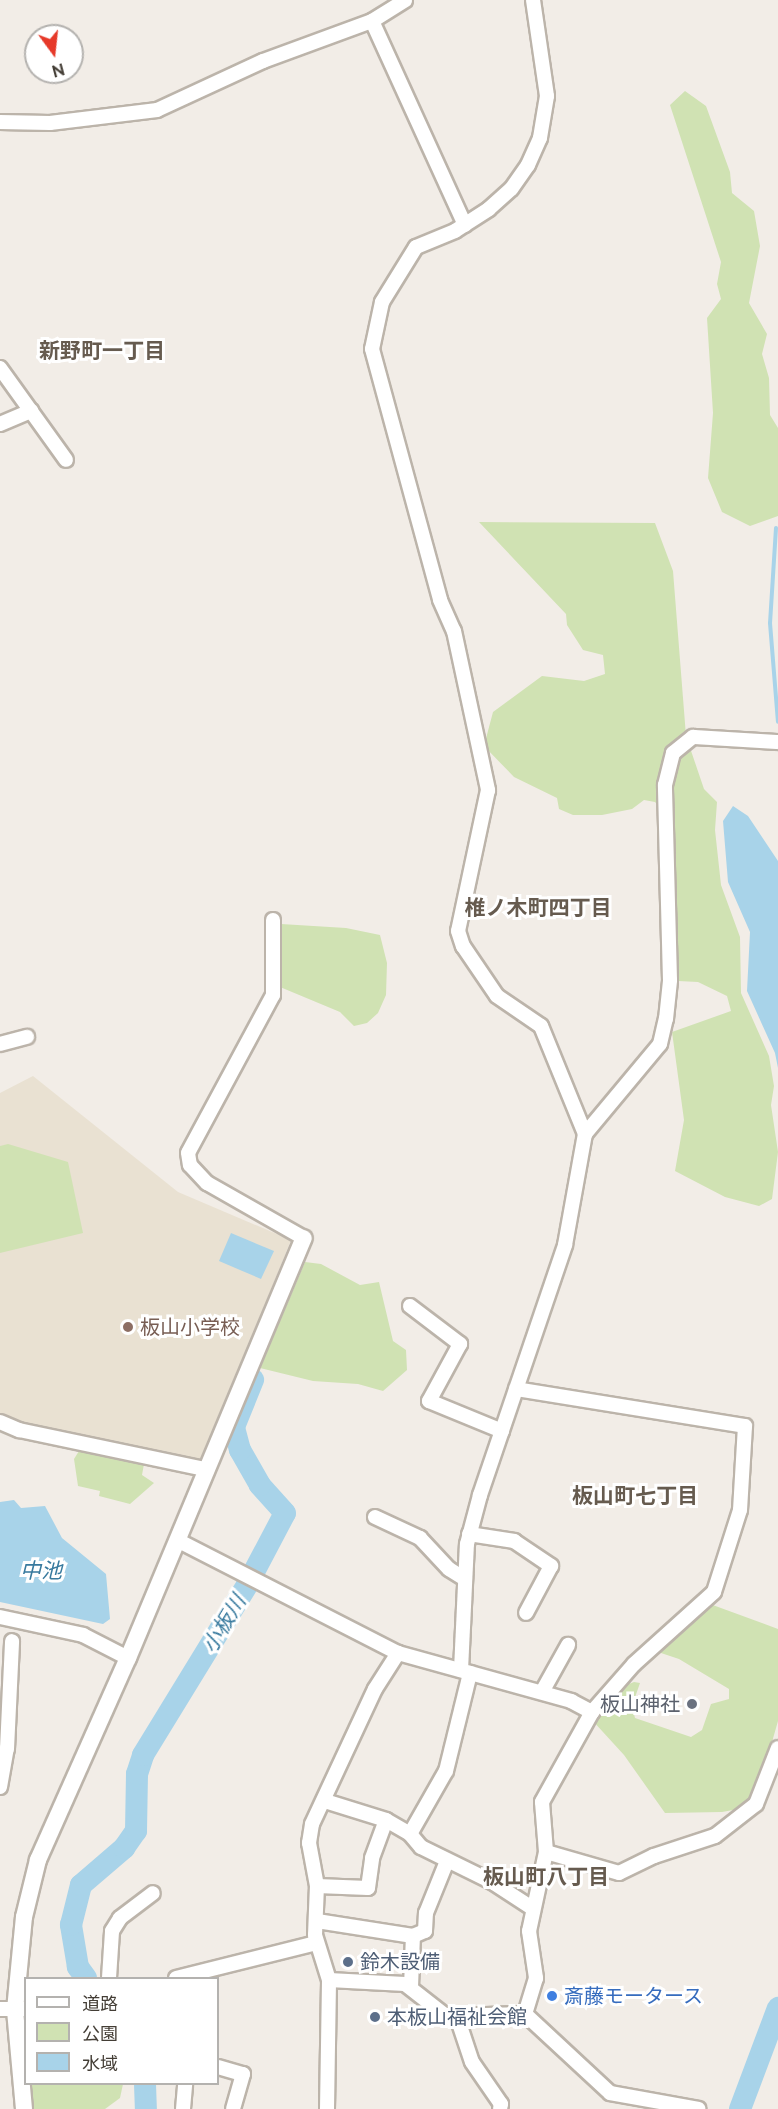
<!DOCTYPE html>
<meta charset="utf-8">
<style>
body{margin:0}
#map{position:relative;width:778px;height:2109px;overflow:hidden;background:#f2ede7;font-family:Raleway,"Noto Sans JP",sans-serif}
div>[style]{position:absolute}
[style*='--x']{left:calc(var(--x)*1px);top:calc(var(--y)*1px);width:calc(var(--w)*1px);rotate:calc(var(--a)*1deg)}
.education>*{inset:0;background:#e9e1d2}
.green>*{inset:0;background:#d0e2b3}
.water>*{inset:0;background:#a8d3e9}
.stream>*{height:4px;margin:-2px;padding:0 2px;transform-origin:2px;border-radius:2px;background:#a8d3e9}
.river>*{height:22px;margin:-11px;padding:0 11px;transform-origin:11px;border-radius:11px;background:#a8d3e9}
.roads{filter:drop-shadow(2px 0 #bcb4aa) drop-shadow(-2px 0 #bcb4aa) drop-shadow(0 2px #bcb4aa) drop-shadow(0 -2px #bcb4aa)}
.minor>*{height:14px;margin:-7px;padding:0 7px;transform-origin:7px;border-radius:7px;background:#fff}
.tertiary>*{height:16px;margin:-8px;padding:0 8px;transform-origin:8px;border-radius:8px;background:#fff}
.dots>*{width:16px;height:16px;translate:-50% -50%;box-sizing:border-box;border:3px solid #fff;border-radius:50%}
span{translate:-50% -50%;white-space:nowrap;text-align:center;line-height:1.15;-webkit-text-stroke:6px #fff;paint-order:stroke}
.education-label{font-size:20px;color:#785e54}
.left{translate:0 -50%;text-align:left}
.worship-label{font-size:20px;color:#5b616d}
.right{translate:-100% -50%;text-align:right}
.service-label{font-size:20px;color:#4e5e75}
.shop-label{font-size:20px;color:#366cbe}
.neighbourhood-label{font-size:21px;color:#665b4f;font-weight:700}
.water-label{font-size:21px;color:#387a9e;font-style:italic}
.legend{position:absolute;left:24px;top:1977px;width:195px;height:108px;box-sizing:border-box;background:#fff;border:2px solid #b4b2af;margin:0;padding:8px 10px;list-style:none;font-size:18px;color:#443e36}
.legend li{display:flex;align-items:center;gap:12px;height:30px}
.legend b{width:30px;border:2px solid #b4b2af}
.north{position:absolute;left:24px;top:24px;width:60px;height:60px;box-sizing:border-box;background:#fff;border:2px solid #b4b2af;border-radius:50%;rotate:165deg;font-size:16px;font-weight:700;line-height:24px;text-align:center;color:#443e36}
.north::after{content:'';display:block;margin:auto;width:21px;height:27px;background:#e63929;clip-path:polygon(50% 0,100% 100%,50% 72%,0 100%)}
</style>
<div id="map">
<div class="education">
<i style="clip-path:polygon(33px 1076px,178px 1192px,291px 1240px,202px 1460px,22px 1423px,0 1414px,0 1093px)"></i>
</div>
<div class="green">
<i style="clip-path:polygon(685px 91px,706px 106px,730px 172px,732px 193px,754px 211px,760px 246px,749px 303px,767px 334px,762px 354px,769px 378px,770px 415px,778px 428px,778px 516px,750px 526px,722px 512px,708px 478px,713px 413px,707px 318px,721px 299px,717px 284px,721px 262px,670px 105px)"></i>
<i style="clip-path:polygon(479px 522px,655px 523px,673px 571px,686px 736px,704px 789px,717px 802px,715px 830px,721px 885px,740px 937px,741px 993px,769px 1056px,774px 1086px,771px 1105px,778px 1152px,772px 1199px,759px 1206px,725px 1197px,675px 1171px,684px 1120px,672px 1032px,731px 1011px,727px 996px,698px 982px,678px 981px,671px 820px,655px 802px,644px 800px,632px 809px,602px 815px,573px 815px,559px 809px,557px 798px,514px 777px,484px 746px,493px 712px,542px 676px,584px 681px,605px 674px,603px 655px,583px 650px,567px 625px,566px 614px)"></i>
<i style="clip-path:polygon(281px 924px,346px 928px,380px 935px,387px 963px,386px 995px,378px 1013px,367px 1023px,354px 1026px,340px 1012px,280px 987px)"></i>
<i style="clip-path:polygon(8px 1144px,68px 1162px,83px 1233px,0 1253px,0 1146px)"></i>
<i style="clip-path:polygon(305px 1262px,321px 1264px,360px 1285px,379px 1282px,393px 1341px,406px 1350px,407px 1370px,383px 1391px,358px 1384px,313px 1381px,260px 1368px)"></i>
<i style="clip-path:polygon(79px 1451px,144px 1464px,142px 1475px,154px 1483px,130px 1504px,99px 1496px,100px 1491px,78px 1486px,74px 1459px)"></i>
<i style="clip-path:polygon(710px 1604px,778px 1629px,778px 1721px,766px 1763px,744px 1808px,722px 1812px,665px 1813px,624px 1755px,592px 1720px,624px 1686px,634px 1682px,640px 1683px,632px 1706px,635px 1718px,691px 1737px,702px 1730px,711px 1704px,729px 1699px,729px 1689px,679px 1659px,661px 1653px,660px 1647px)"></i>
<i style="clip-path:polygon(28px 2084px,123px 2084px,120px 2098px,105px 2109px,30px 2109px)"></i>
</div>
<div class="water">
<i style="clip-path:polygon(733px 806px,748px 816px,778px 861px,778px 1068px,775px 1053px,747px 991px,750px 932px,728px 882px,723px 821px)"></i>
<i style="clip-path:polygon(231px 1233px,274px 1251px,261px 1279px,219px 1261px)"></i>
<i style="clip-path:polygon(14px 1500px,21px 1508px,45px 1506px,62px 1538px,106px 1574px,110px 1619px,103px 1624px,0 1602px,0 1502px)"></i>
</div>
<div class="stream">
<i style="--x:776;--y:528;--w:95;--a:93.6"></i>
<i style="--x:770;--y:623;--w:99;--a:85.4"></i>
</div>
<div class="river">
<i style="--x:86;--y:1978;--w:14;--a:-126"></i>
<i style="--x:78;--y:1967;--w:43;--a:-99.5"></i>
<i style="--x:71;--y:1925;--w:41;--a:-76"></i>
<i style="--x:81;--y:1885;--w:57;--a:-40.7"></i>
<i style="--x:124;--y:1848;--w:21;--a:-55"></i>
<i style="--x:136;--y:1831;--w:57;--a:-89"></i>
<i style="--x:137;--y:1774;--w:20;--a:-72"></i>
<i style="--x:143;--y:1755;--w:199;--a:-58.5"></i>
<i style="--x:247;--y:1585;--w:81;--a:-62.2"></i>
<i style="--x:285;--y:1513;--w:38;--a:-132"></i>
<i style="--x:260;--y:1485;--w:40;--a:-119.7"></i>
<i style="--x:240;--y:1450;--w:24;--a:-105"></i>
<i style="--x:234;--y:1427;--w:51;--a:-68"></i>
<i style="--x:145;--y:2084;--w:25;--a:88"></i>
<i style="--x:740;--y:2109;--w:108;--a:-69.4"></i>
</div>
<div class="roads">
<div class="minor">
<i style="--x:533;--y:0;--w:97;--a:81.7"></i>
<i style="--x:547;--y:96;--w:43;--a:99.5"></i>
<i style="--x:540;--y:138;--w:30;--a:114"></i>
<i style="--x:528;--y:165;--w:29;--a:125"></i>
<i style="--x:511;--y:189;--w:30;--a:138"></i>
<i style="--x:489;--y:209;--w:40;--a:147.1"></i>
<i style="--x:455;--y:231;--w:42;--a:157.7"></i>
<i style="--x:416;--y:247;--w:65;--a:121.7"></i>
<i style="--x:382;--y:302;--w:48;--a:102"></i>
<i style="--x:372;--y:349;--w:260;--a:74.8"></i>
<i style="--x:440;--y:600;--w:34;--a:66"></i>
<i style="--x:454;--y:631;--w:163;--a:77.9"></i>
<i style="--x:488;--y:790;--w:144;--a:102"></i>
<i style="--x:458;--y:931;--w:16;--a:72"></i>
<i style="--x:463;--y:946;--w:60;--a:55.8"></i>
<i style="--x:497;--y:996;--w:53;--a:34.3"></i>
<i style="--x:541;--y:1026;--w:117;--a:67.8"></i>
<i style="--x:372;--y:21;--w:224;--a:65.5"></i>
<i style="--x:0;--y:122;--w:50;--a:1.1"></i>
<i style="--x:50;--y:123;--w:108;--a:-6.9"></i>
<i style="--x:157;--y:110;--w:117;--a:-24.8"></i>
<i style="--x:263;--y:61;--w:116;--a:-20.2"></i>
<i style="--x:372;--y:21;--w:39;--a:-32"></i>
<i style="--x:0;--y:368;--w:113;--a:54.3"></i>
<i style="--x:0;--y:424;--w:34;--a:-23"></i>
<i style="--x:273;--y:920;--w:75;--a:90"></i>
<i style="--x:273;--y:995;--w:179;--a:118.3"></i>
<i style="--x:188;--y:1153;--w:12;--a:81"></i>
<i style="--x:190;--y:1165;--w:25;--a:47"></i>
<i style="--x:207;--y:1183;--w:112;--a:29.6"></i>
<i style="--x:0;--y:1044;--w:28;--a:-15"></i>
<i style="--x:410;--y:1306;--w:63;--a:37.2"></i>
<i style="--x:460;--y:1344;--w:65;--a:118.5"></i>
<i style="--x:429;--y:1401;--w:79;--a:22.3"></i>
<i style="--x:516;--y:1389;--w:232;--a:9.2"></i>
<i style="--x:745;--y:1426;--w:84;--a:93.4"></i>
<i style="--x:740;--y:1510;--w:86;--a:107.6"></i>
<i style="--x:714;--y:1592;--w:108;--a:138"></i>
<i style="--x:634;--y:1664;--w:64;--a:131.2"></i>
<i style="--x:592;--y:1712;--w:103;--a:119.1"></i>
<i style="--x:542;--y:1802;--w:50;--a:85.4"></i>
<i style="--x:546;--y:1852;--w:81;--a:102.1"></i>
<i style="--x:529;--y:1931;--w:48;--a:81.5"></i>
<i style="--x:536;--y:1978;--w:38;--a:107"></i>
<i style="--x:0;--y:1422;--w:21;--a:23"></i>
<i style="--x:19;--y:1430;--w:189;--a:11.9"></i>
<i style="--x:375;--y:1517;--w:50;--a:25"></i>
<i style="--x:420;--y:1538;--w:42;--a:46.9"></i>
<i style="--x:449;--y:1569;--w:19;--a:32"></i>
<i style="--x:469;--y:1534;--w:46;--a:8.8"></i>
<i style="--x:514;--y:1541;--w:45;--a:34"></i>
<i style="--x:551;--y:1566;--w:53;--a:118"></i>
<i style="--x:177;--y:1540;--w:248;--a:27.1"></i>
<i style="--x:398;--y:1653;--w:180;--a:15.5"></i>
<i style="--x:571;--y:1701;--w:24;--a:28"></i>
<i style="--x:0;--y:1617;--w:85;--a:12.2"></i>
<i style="--x:83;--y:1635;--w:51;--a:27.1"></i>
<i style="--x:461;--y:1670;--w:126;--a:-87.3"></i>
<i style="--x:467;--y:1544;--w:51;--a:-75.1"></i>
<i style="--x:480;--y:1495;--w:264;--a:-71.2"></i>
<i style="--x:565;--y:1245;--w:113;--a:-79.8"></i>
<i style="--x:585;--y:1134;--w:117;--a:-50.2"></i>
<i style="--x:660;--y:1044;--w:26;--a:-77"></i>
<i style="--x:666;--y:1019;--w:39;--a:-84"></i>
<i style="--x:670;--y:980;--w:195;--a:-91.5"></i>
<i style="--x:665;--y:785;--w:33;--a:-76"></i>
<i style="--x:673;--y:753;--w:26;--a:-39"></i>
<i style="--x:693;--y:737;--w:85;--a:3.4"></i>
<i style="--x:542;--y:1692;--w:54;--a:-61"></i>
<i style="--x:0;--y:1787;--w:39;--a:-80"></i>
<i style="--x:7;--y:1749;--w:108;--a:-87.3"></i>
<i style="--x:325;--y:1801;--w:64;--a:17.3"></i>
<i style="--x:386;--y:1820;--w:28;--a:30"></i>
<i style="--x:410;--y:1834;--w:17;--a:50"></i>
<i style="--x:421;--y:1847;--w:79;--a:26.2"></i>
<i style="--x:492;--y:1882;--w:48;--a:33"></i>
<i style="--x:410;--y:1834;--w:73;--a:-60.3"></i>
<i style="--x:446;--y:1771;--w:101;--a:-76.2"></i>
<i style="--x:546;--y:1852;--w:76;--a:16"></i>
<i style="--x:619;--y:1873;--w:39;--a:-26"></i>
<i style="--x:654;--y:1856;--w:64;--a:-18.2"></i>
<i style="--x:715;--y:1836;--w:52;--a:-38"></i>
<i style="--x:756;--y:1804;--w:60;--a:-68.6"></i>
<i style="--x:317;--y:1886;--w:51;--a:2.2"></i>
<i style="--x:368;--y:1888;--w:30;--a:-82"></i>
<i style="--x:372;--y:1858;--w:40;--a:-69.8"></i>
<i style="--x:317;--y:1921;--w:97;--a:8.9"></i>
<i style="--x:109;--y:1978;--w:47;--a:-86.3"></i>
<i style="--x:112;--y:1931;--w:15;--a:-58"></i>
<i style="--x:120;--y:1918;--w:41;--a:-37.1"></i>
<i style="--x:176;--y:1978;--w:144;--a:-14"></i>
<i style="--x:329;--y:1980;--w:76;--a:3"></i>
<i style="--x:405;--y:1984;--w:52;--a:38"></i>
<i style="--x:446;--y:2016;--w:79;--a:-1.5"></i>
<i style="--x:525;--y:2014;--w:116;--a:42.9"></i>
<i style="--x:610;--y:2093;--w:90;--a:10.2"></i>
<i style="--x:411;--y:1987;--w:51;--a:-87.8"></i>
<i style="--x:413;--y:1936;--w:13;--a:-23"></i>
<i style="--x:425;--y:1931;--w:18;--a:-87"></i>
<i style="--x:426;--y:1913;--w:56;--a:-68"></i>
<i style="--x:0;--y:2009;--w:26;--a:0"></i>
<i style="--x:457;--y:2017;--w:47;--a:71.6"></i>
<i style="--x:472;--y:2062;--w:51;--a:55.4"></i>
<i style="--x:501;--y:2104;--w:5;--a:101"></i>
<i style="--x:218;--y:2067;--w:26;--a:16"></i>
<i style="--x:243;--y:2074;--w:36;--a:106"></i>
<i style="--x:183;--y:2109;--w:25;--a:-85"></i>
<i style="--x:327;--y:2109;--w:129;--a:-89.1"></i>
<i style="--x:329;--y:1980;--w:47;--a:-107.3"></i>
<i style="--x:315;--y:1935;--w:49;--a:-87.7"></i>
<i style="--x:317;--y:1886;--w:44;--a:-100.5"></i>
<i style="--x:309;--y:1843;--w:19;--a:-81"></i>
<i style="--x:312;--y:1824;--w:149;--a:-65"></i>
<i style="--x:375;--y:1689;--w:43;--a:-57.4"></i>
</div>
<div class="tertiary">
<i style="--x:24;--y:2109;--w:99;--a:-95.2"></i>
<i style="--x:15;--y:2010;--w:93;--a:-84.5"></i>
<i style="--x:24;--y:1917;--w:59;--a:-76.2"></i>
<i style="--x:38;--y:1860;--w:221;--a:-66"></i>
<i style="--x:128;--y:1658;--w:455;--a:-67.3"></i>
</div>
</div>
<div class="dots">
<i style="left:128px;top:1327px;background:#8d6e63"></i>
<i style="left:692px;top:1704px;background:#6b7280"></i>
<i style="left:348px;top:1962px;background:#5c6f8a"></i>
<i style="left:552px;top:1996px;background:#3f7fe0"></i>
<i style="left:375px;top:2017px;background:#5c6f8a"></i>
</div>
<div class="education-label">
<span class="left" style="left:140px;top:1327px">板山小学校</span>
</div>
<div class="worship-label">
<span class="right" style="left:680px;top:1704px">板山神社</span>
</div>
<div class="service-label">
<span class="left" style="left:360px;top:1962px">鈴木設備</span>
<span class="left" style="left:387px;top:2017px">本板山福祉会館</span>
</div>
<div class="shop-label">
<span class="left" style="left:564px;top:1996px">斎藤モータース</span>
</div>
<div class="neighbourhood-label">
<span style="left:102px;top:351px">新野町一丁目</span>
<span style="left:538px;top:908px">椎ノ木町四丁目</span>
<span style="left:635px;top:1496px">板山町七丁目</span>
<span style="left:546px;top:1877px">板山町八丁目</span>
</div>
<div class="water-label">
<span style="left:41px;top:1571px">中池</span>
<span style="left:224px;top:1624px;rotate:-59deg">小板川</span>
</div>
<ul class="legend">
<li><b style="height:8px;background:#fff"></b>道路</li>
<li><b style="height:16px;background:#d0e2b3"></b>公園</li>
<li><b style="height:16px;background:#a8d3e9"></b>水域</li>
</ul>
<div class="north">N</div>
</div>
